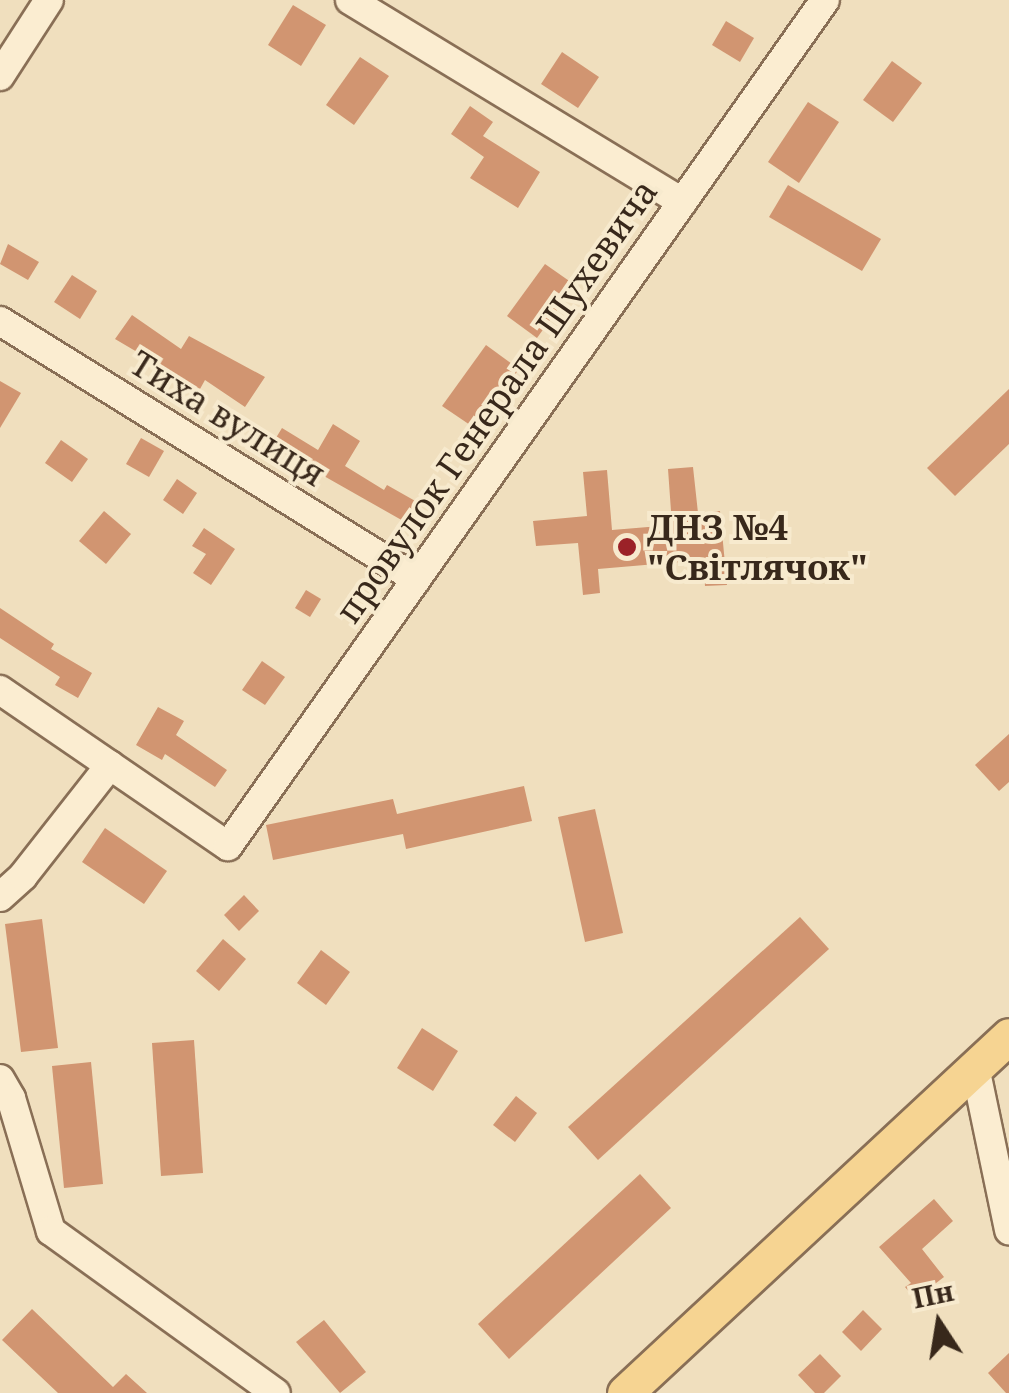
<!DOCTYPE html>
<meta charset="utf-8">
<style>
body{margin:0}
#map{position:relative;width:1009px;height:1393px;overflow:hidden;background:#f0dfbe;font-family:"Noto Serif",serif}
div>[style]{position:absolute}
[style*='--x']{left:calc(var(--x)*1px);top:calc(var(--y)*1px);width:calc(var(--w)*1px);rotate:calc(var(--a)*1deg)}
.building>*{inset:0;background:#d19571}
.roads{filter:drop-shadow(2px 0 #896f56) drop-shadow(-2px 0 #896f56) drop-shadow(0 2px #896f56) drop-shadow(0 -2px #896f56)}
.minor>*{height:28px;margin:-14px;padding:0 14px;transform-origin:14px;border-radius:14px;background:#fbedd1}
.major>*{height:35px;margin:-17.5px;padding:0 17.5px;transform-origin:17.5px;border-radius:17.5px;background:#f6d492}
.dots>*{width:28px;height:28px;translate:-50% -50%;box-sizing:border-box;border:5px solid #f7eace;border-radius:50%}
span{translate:-50% -50%;white-space:nowrap;text-align:center;line-height:1.15;-webkit-text-stroke:8px #f7eace;paint-order:stroke}
.street-label{font-size:35px;color:#38281b}
.poi-label{font-size:35px;color:#38281b;font-weight:700}
.left{translate:0 -50%;text-align:left}
.north{position:absolute;left:889px;top:1273px;width:100px;height:100px;-webkit-text-stroke:8px #f7eace;paint-order:stroke;rotate:348deg;font-size:28px;font-weight:700;line-height:40px;text-align:center;color:#38281b}
.north::after{content:'';display:block;margin:auto;width:35px;height:45px;background:#38281b;clip-path:polygon(50% 0,100% 100%,50% 72%,0 100%)}
</style>
<div id="map">
<div class="building">
<i style="clip-path:polygon(293px 5px,326px 25px,301px 66px,268px 45px)"></i>
<i style="clip-path:polygon(726px 21px,754px 38px,740px 62px,712px 45px)"></i>
<i style="clip-path:polygon(562px 52px,599px 77px,578px 108px,541px 84px)"></i>
<i style="clip-path:polygon(360px 57px,389px 76px,354px 125px,326px 105px)"></i>
<i style="clip-path:polygon(892px 61px,922px 83px,893px 122px,863px 100px)"></i>
<i style="clip-path:polygon(808px 102px,839px 122px,799px 183px,768px 162px)"></i>
<i style="clip-path:polygon(470px 106px,493px 122px,483px 136px,540px 172px,518px 208px,470px 178px,484px 157px,451px 134px)"></i>
<i style="clip-path:polygon(788px 185px,881px 239px,862px 271px,769px 217px)"></i>
<i style="clip-path:polygon(8px 244px,39px 262px,28px 280px,0 264px)"></i>
<i style="clip-path:polygon(545px 264px,575px 285px,537px 338px,507px 316px)"></i>
<i style="clip-path:polygon(72px 275px,97px 291px,80px 319px,54px 302px)"></i>
<i style="clip-path:polygon(132px 315px,181px 349px,189px 336px,265px 377px,245px 407px,205px 380px,200px 389px,115px 339px)"></i>
<i style="clip-path:polygon(486px 345px,519px 369px,476px 429px,442px 406px)"></i>
<i style="clip-path:polygon(0 381px,21px 393px,0 428px)"></i>
<i style="clip-path:polygon(1009px 389px,1009px 444px,955px 496px,927px 468px)"></i>
<i style="clip-path:polygon(333px 424px,360px 441px,345px 466px,384px 490px,387px 485px,417px 502px,405px 522px,271px 446px,282px 428px,318px 450px)"></i>
<i style="clip-path:polygon(141px 438px,164px 451px,149px 477px,126px 464px)"></i>
<i style="clip-path:polygon(61px 440px,88px 459px,72px 482px,45px 463px)"></i>
<i style="clip-path:polygon(693px 467px,698px 513px,720px 511px,727px 585px,705px 586px,703px 560px,598px 569px,600px 593px,583px 595px,578px 543px,536px 546px,533px 521px,587px 516px,583px 472px,607px 470px,612px 530px,672px 525px,668px 469px)"></i>
<i style="clip-path:polygon(177px 479px,197px 493px,183px 514px,163px 500px)"></i>
<i style="clip-path:polygon(104px 511px,131px 534px,106px 564px,79px 541px)"></i>
<i style="clip-path:polygon(204px 528px,235px 549px,211px 585px,193px 573px,206px 554px,192px 546px)"></i>
<i style="clip-path:polygon(306px 590px,321px 599px,310px 617px,295px 608px)"></i>
<i style="clip-path:polygon(0 608px,54px 644px,51px 649px,92px 673px,78px 698px,55px 685px,60px 677px,0 638px)"></i>
<i style="clip-path:polygon(262px 661px,285px 677px,265px 705px,242px 690px)"></i>
<i style="clip-path:polygon(158px 707px,184px 721px,176px 735px,227px 770px,215px 787px,165px 754px,162px 760px,136px 745px)"></i>
<i style="clip-path:polygon(1009px 734px,1009px 782px,999px 791px,975px 765px)"></i>
<i style="clip-path:polygon(524px 786px,532px 821px,406px 849px,403px 834px,273px 860px,266px 825px,393px 799px,397px 814px)"></i>
<i style="clip-path:polygon(595px 809px,623px 933px,585px 942px,558px 817px)"></i>
<i style="clip-path:polygon(105px 828px,167px 871px,144px 904px,82px 862px)"></i>
<i style="clip-path:polygon(244px 895px,259px 911px,239px 931px,224px 915px)"></i>
<i style="clip-path:polygon(800px 917px,829px 949px,598px 1160px,568px 1127px)"></i>
<i style="clip-path:polygon(42px 919px,58px 1048px,21px 1052px,5px 924px)"></i>
<i style="clip-path:polygon(223px 939px,246px 959px,219px 991px,196px 971px)"></i>
<i style="clip-path:polygon(321px 950px,350px 972px,326px 1005px,297px 983px)"></i>
<i style="clip-path:polygon(422px 1028px,458px 1051px,433px 1091px,397px 1068px)"></i>
<i style="clip-path:polygon(194px 1040px,203px 1173px,161px 1176px,152px 1043px)"></i>
<i style="clip-path:polygon(91px 1062px,103px 1184px,64px 1188px,52px 1066px)"></i>
<i style="clip-path:polygon(516px 1096px,537px 1113px,515px 1142px,493px 1125px)"></i>
<i style="clip-path:polygon(640px 1174px,671px 1208px,509px 1359px,478px 1324px)"></i>
<i style="clip-path:polygon(934px 1199px,953px 1221px,922px 1249px,944px 1277px,915px 1299px,905px 1287px,911px 1283px,879px 1247px)"></i>
<i style="clip-path:polygon(32px 1309px,113px 1387px,126px 1374px,147px 1393px,58px 1393px,2px 1340px)"></i>
<i style="clip-path:polygon(863px 1310px,882px 1329px,861px 1351px,842px 1332px)"></i>
<i style="clip-path:polygon(324px 1320px,366px 1372px,340px 1393px,296px 1342px)"></i>
<i style="clip-path:polygon(1009px 1353px,1009px 1393px,1006px 1393px,988px 1373px)"></i>
<i style="clip-path:polygon(820px 1354px,841px 1376px,824px 1393px,815px 1393px,798px 1375px)"></i>
</div>
<div class="roads">
<div class="minor">
<i style="--x:350;--y:0;--w:389;--a:31.3"></i>
<i style="--x:0;--y:76;--w:90;--a:-57.2"></i>
<i style="--x:0;--y:321;--w:490;--a:31.8"></i>
<i style="--x:0;--y:690;--w:276;--a:34.4"></i>
<i style="--x:228;--y:846;--w:1035;--a:-54.79"></i>
<i style="--x:0;--y:897;--w:31;--a:-42"></i>
<i style="--x:23;--y:876;--w:141;--a:-51.9"></i>
<i style="--x:975;--y:1067;--w:167;--a:78.2"></i>
<i style="--x:0;--y:1079;--w:22;--a:60"></i>
<i style="--x:11;--y:1098;--w:139;--a:73.3"></i>
<i style="--x:51;--y:1231;--w:277;--a:35.8"></i>
</div>
<div class="major">
<i style="--x:625;--y:1393;--w:524;--a:-42.91"></i>
</div>
</div>
<div class="dots">
<i style="left:627px;top:547px;background:#9b2228"></i>
</div>
<div class="street-label">
<span style="left:496px;top:401px;rotate:-55deg">провулок Генерала Шухевича</span>
<span style="left:228px;top:418px;rotate:32deg">Тиха вулиця</span>
</div>
<div class="poi-label">
<span class="left" style="left:647px;top:547px">ДНЗ №4<br>"Світлячок"</span>
</div>
<div class="north">Пн</div>
</div>
